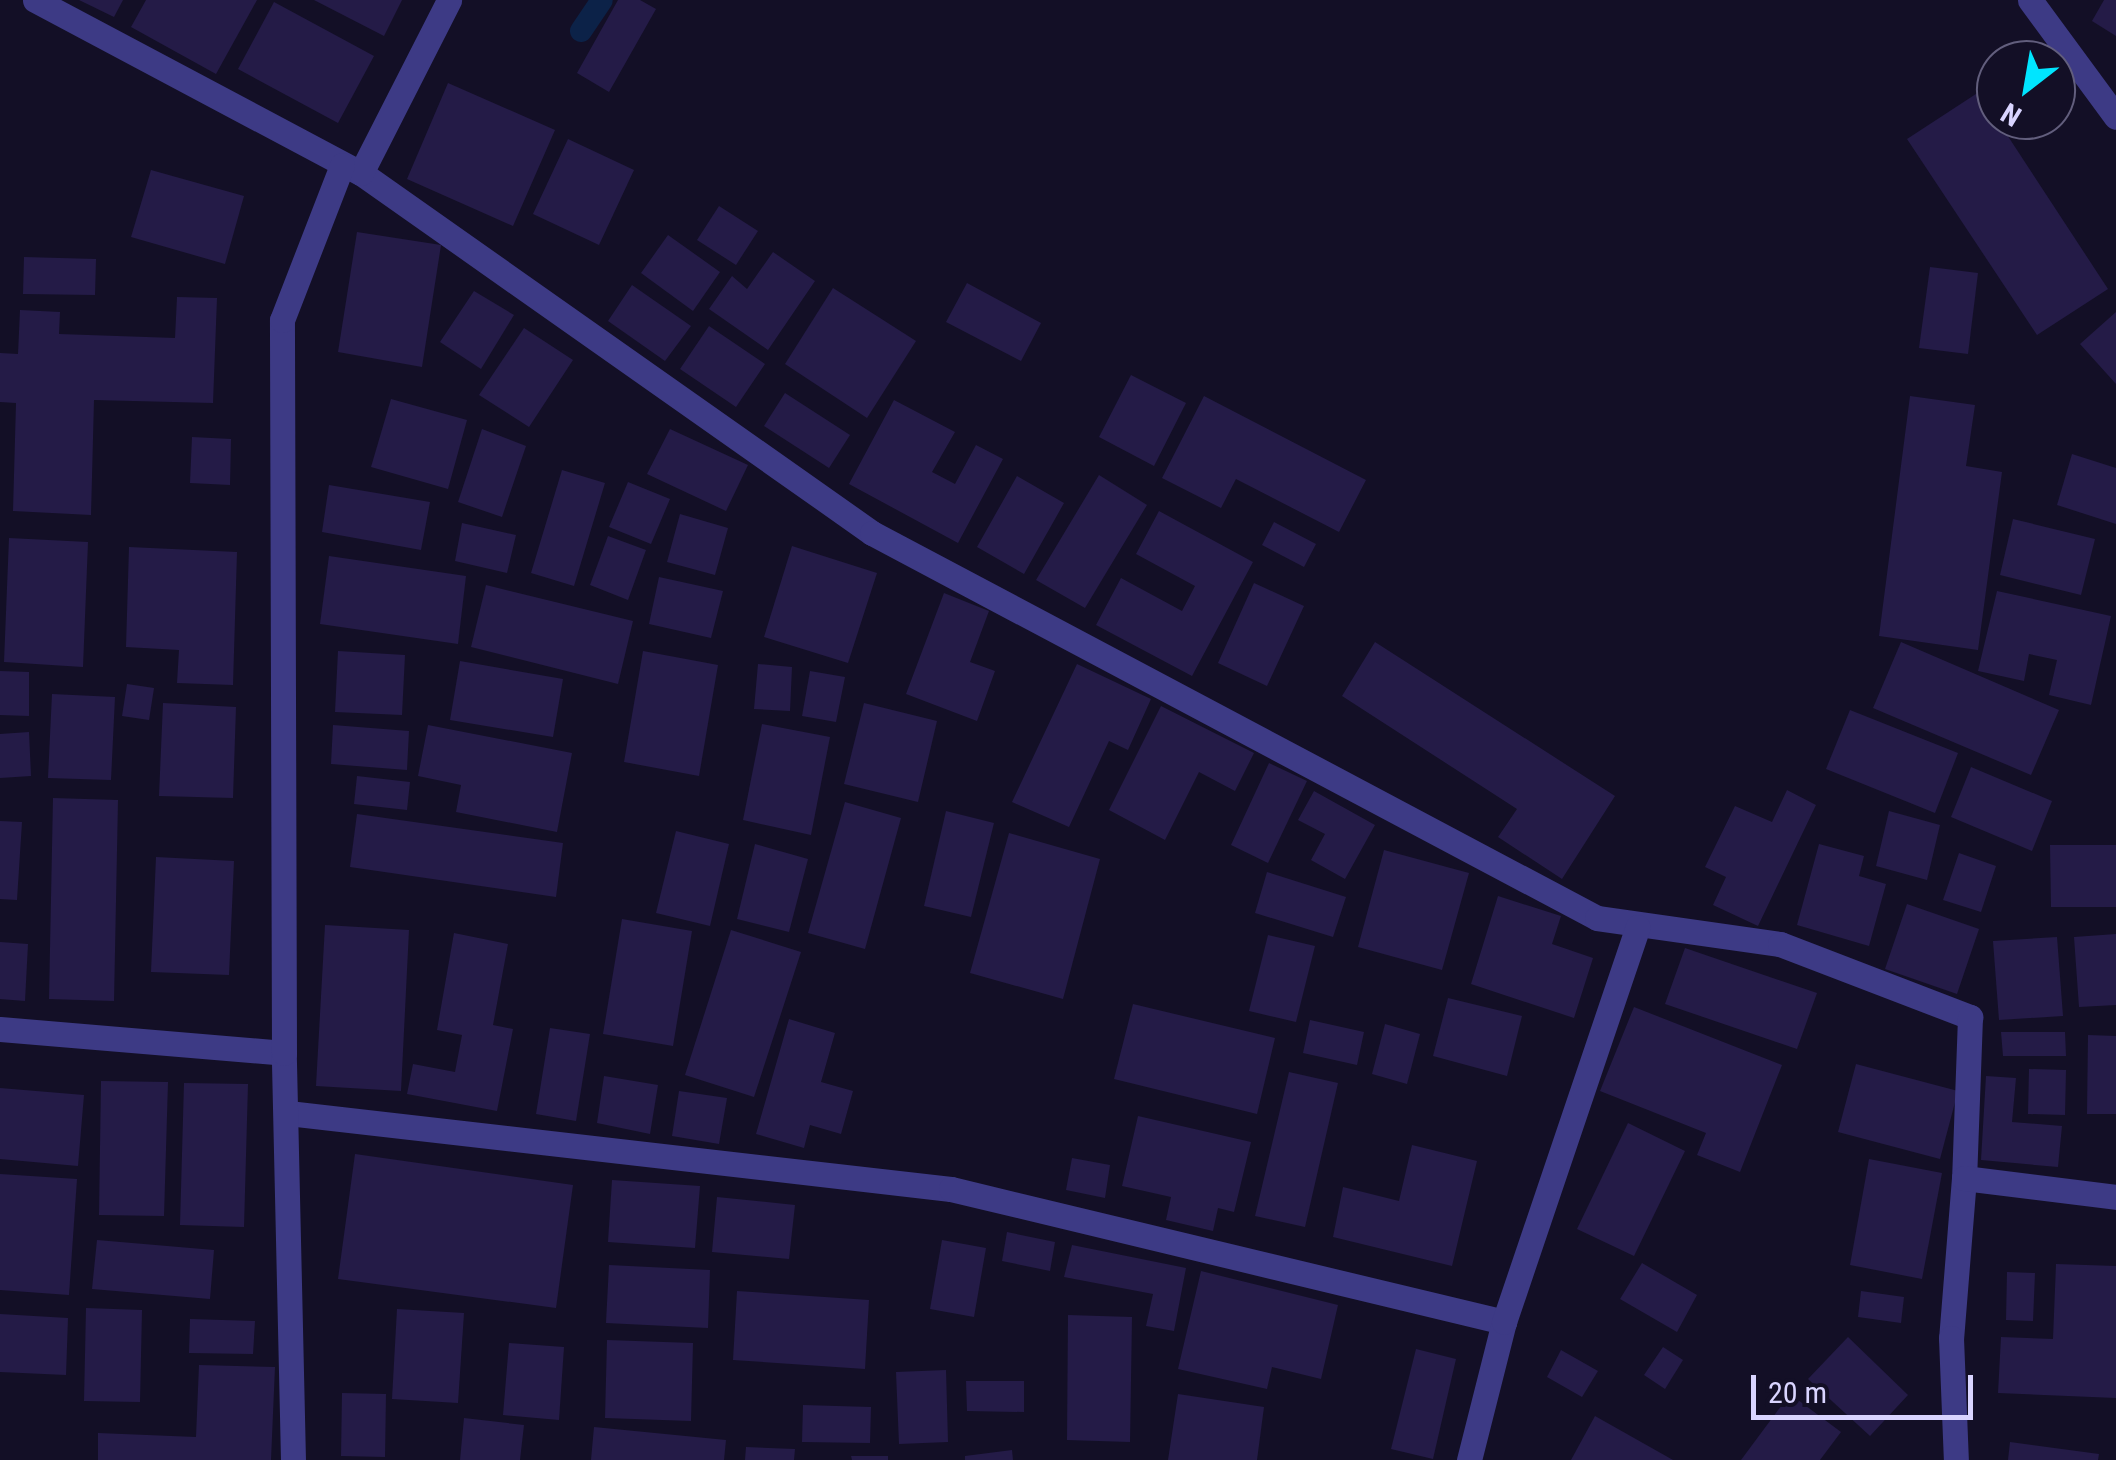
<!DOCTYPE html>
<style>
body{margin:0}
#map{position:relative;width:2116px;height:1460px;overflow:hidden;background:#130f26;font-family:"Roboto Condensed",sans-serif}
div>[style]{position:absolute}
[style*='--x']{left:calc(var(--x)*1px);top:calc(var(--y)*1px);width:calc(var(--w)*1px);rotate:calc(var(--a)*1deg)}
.stream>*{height:22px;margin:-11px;padding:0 11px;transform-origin:11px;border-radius:11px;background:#0c2248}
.building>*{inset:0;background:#241b47}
.minor>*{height:25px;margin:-12.5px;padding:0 12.5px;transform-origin:12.5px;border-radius:12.5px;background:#3d3a85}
span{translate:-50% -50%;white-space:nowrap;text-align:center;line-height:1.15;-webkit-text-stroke:8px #130f26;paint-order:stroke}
.north{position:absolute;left:1976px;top:40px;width:100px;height:100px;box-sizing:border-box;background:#130f26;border:2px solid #625e7d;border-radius:50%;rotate:211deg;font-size:28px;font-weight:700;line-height:40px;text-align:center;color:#d9d4ff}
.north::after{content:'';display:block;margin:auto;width:35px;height:45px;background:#00e5ff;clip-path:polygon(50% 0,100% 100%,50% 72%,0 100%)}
.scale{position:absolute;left:1751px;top:1375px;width:222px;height:45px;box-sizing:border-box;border:5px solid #d9d4ff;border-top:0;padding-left:12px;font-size:30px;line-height:35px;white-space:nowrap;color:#d9d4ff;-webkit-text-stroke:8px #130f26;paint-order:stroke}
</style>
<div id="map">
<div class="stream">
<i style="--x:581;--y:31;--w:37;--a:-56"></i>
</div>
<div class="building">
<i style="clip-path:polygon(79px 0,123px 0,114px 17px)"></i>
<i style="clip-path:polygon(146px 0,257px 0,216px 74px,131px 27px)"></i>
<i style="clip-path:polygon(314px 0,402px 0,384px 36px)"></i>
<i style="clip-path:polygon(618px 0,640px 0,656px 9px,609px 92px,577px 73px)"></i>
<i style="clip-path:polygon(2104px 0,2116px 0,2116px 36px,2092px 21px)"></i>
<i style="clip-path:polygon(274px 2px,374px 56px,338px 123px,238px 69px)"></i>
<i style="clip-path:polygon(448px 83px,555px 130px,513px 226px,407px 179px)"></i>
<i style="clip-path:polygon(1979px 92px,2108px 289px,2037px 335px,1907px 139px)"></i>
<i style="clip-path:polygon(568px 139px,634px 170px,599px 245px,533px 214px)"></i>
<i style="clip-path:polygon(151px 170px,244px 196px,225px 264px,131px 237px)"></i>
<i style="clip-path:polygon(719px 206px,758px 231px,736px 265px,697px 240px)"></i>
<i style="clip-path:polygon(357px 232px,441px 245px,422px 367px,338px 352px)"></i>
<i style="clip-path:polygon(668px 235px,720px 272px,693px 311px,641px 273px)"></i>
<i style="clip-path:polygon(773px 252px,815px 281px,768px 350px,709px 309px,732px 276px,747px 289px)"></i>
<i style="clip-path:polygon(24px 257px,96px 259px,95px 295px,23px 294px)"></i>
<i style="clip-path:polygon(1930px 267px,1978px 273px,1968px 354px,1919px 348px)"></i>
<i style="clip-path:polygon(967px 283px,1041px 323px,1021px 361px,946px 322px)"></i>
<i style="clip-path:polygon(632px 285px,691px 326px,665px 361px,608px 321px)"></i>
<i style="clip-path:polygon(833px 288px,916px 341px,867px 418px,785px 364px)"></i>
<i style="clip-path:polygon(474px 291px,514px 315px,481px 369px,440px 342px)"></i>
<i style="clip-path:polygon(177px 297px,217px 298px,213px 403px,94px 400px,91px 515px,13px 511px,16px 403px,0 402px,0 353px,18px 354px,20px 310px,60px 312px,59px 334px,175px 338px)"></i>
<i style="clip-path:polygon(2116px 312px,2116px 384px,2080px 344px)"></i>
<i style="clip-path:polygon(709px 326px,765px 364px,736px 407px,680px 369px)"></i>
<i style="clip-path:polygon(524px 328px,573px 360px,529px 427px,479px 395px)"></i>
<i style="clip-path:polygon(1131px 375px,1186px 403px,1154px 466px,1099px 437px)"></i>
<i style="clip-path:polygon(785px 393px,850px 435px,829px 468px,764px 426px)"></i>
<i style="clip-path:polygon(1204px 396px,1366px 480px,1339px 532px,1236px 479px,1221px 508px,1162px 478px)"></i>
<i style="clip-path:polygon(1910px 396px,1975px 405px,1966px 466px,2002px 472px,1978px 650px,1879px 636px)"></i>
<i style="clip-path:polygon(391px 399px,467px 420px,448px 489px,371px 467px)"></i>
<i style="clip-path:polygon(894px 400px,955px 432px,932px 472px,955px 484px,976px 445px,1003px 459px,958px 543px,849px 484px)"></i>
<i style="clip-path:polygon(482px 429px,526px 446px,502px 517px,458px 502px)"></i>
<i style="clip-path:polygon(670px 429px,748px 465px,726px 511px,647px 474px)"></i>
<i style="clip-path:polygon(192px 437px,231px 439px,230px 485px,190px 483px)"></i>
<i style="clip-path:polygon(2072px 454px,2116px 468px,2116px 524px,2057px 505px)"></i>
<i style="clip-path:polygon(562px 470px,605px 483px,574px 586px,531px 573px)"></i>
<i style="clip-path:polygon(1099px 475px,1147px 505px,1085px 608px,1036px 580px)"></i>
<i style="clip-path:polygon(1017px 476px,1064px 503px,1024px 574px,977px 547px)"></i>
<i style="clip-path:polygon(628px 482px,670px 499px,651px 544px,609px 527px)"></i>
<i style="clip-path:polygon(329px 485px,430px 502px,421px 550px,322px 532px)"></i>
<i style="clip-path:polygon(1159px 511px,1253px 562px,1192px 676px,1096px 625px,1121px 578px,1182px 611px,1195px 586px,1136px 554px)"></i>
<i style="clip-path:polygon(680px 514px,728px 528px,715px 575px,667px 562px)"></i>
<i style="clip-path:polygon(2013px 519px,2095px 539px,2081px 595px,2000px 575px)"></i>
<i style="clip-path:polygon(1274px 522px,1316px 544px,1304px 567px,1262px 545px)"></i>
<i style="clip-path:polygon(462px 523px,516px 535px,507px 573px,455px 561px)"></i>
<i style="clip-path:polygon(608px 536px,646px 550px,628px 600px,590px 585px)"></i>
<i style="clip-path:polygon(9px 538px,88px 542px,83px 667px,4px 662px)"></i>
<i style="clip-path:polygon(792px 546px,877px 573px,848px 663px,764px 637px)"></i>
<i style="clip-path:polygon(129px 547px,237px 552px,233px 685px,177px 683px,179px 650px,126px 647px)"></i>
<i style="clip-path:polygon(329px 556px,466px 576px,458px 644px,320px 624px)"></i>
<i style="clip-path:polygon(659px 577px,723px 591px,711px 638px,649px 624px)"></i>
<i style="clip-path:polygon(1254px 583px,1304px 606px,1267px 686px,1218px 663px)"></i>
<i style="clip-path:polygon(486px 585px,633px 621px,618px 684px,471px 647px)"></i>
<i style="clip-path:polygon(1997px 591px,2111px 616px,2091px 705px,2049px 695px,2057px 660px,2029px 654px,2024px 681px,1978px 671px)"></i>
<i style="clip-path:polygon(944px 593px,989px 611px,970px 662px,995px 671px,977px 721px,906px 694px)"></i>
<i style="clip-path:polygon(1375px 642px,1615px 796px,1562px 879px,1498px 837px,1517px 809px,1342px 696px)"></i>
<i style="clip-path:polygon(1901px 642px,2059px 710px,2031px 775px,1873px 708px)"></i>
<i style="clip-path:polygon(338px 651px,405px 655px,402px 715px,335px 712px)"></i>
<i style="clip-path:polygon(643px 651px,718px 665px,699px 776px,624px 762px)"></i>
<i style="clip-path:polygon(460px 661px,563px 679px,553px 737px,450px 720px)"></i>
<i style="clip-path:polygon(758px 664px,792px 667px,790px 711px,754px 709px)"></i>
<i style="clip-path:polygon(1077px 664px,1151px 699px,1128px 750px,1109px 741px,1069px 827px,1012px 802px)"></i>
<i style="clip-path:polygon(0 671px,29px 672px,29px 716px,0 715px)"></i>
<i style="clip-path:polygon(810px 671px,845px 677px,836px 722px,802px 716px)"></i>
<i style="clip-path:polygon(127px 684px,154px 688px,149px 720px,122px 716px)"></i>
<i style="clip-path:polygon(52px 694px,115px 697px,111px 780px,48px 778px)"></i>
<i style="clip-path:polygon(163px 703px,236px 707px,233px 798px,159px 796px)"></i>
<i style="clip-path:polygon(864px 703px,937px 721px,918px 802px,844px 784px)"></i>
<i style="clip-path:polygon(1161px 706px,1254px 753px,1235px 791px,1199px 772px,1165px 840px,1109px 810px)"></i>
<i style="clip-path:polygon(1850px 710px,1958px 753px,1935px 813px,1826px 769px)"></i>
<i style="clip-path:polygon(762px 724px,830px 737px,811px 835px,743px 820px)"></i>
<i style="clip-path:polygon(333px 725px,409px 731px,407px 770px,331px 764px)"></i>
<i style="clip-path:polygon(428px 725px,572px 753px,557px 832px,456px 812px,461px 785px,418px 776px)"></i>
<i style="clip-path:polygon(29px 732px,31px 776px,0 778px,0 734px)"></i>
<i style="clip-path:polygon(1269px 763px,1307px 781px,1268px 863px,1231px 845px)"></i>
<i style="clip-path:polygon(1971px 767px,2052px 801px,2032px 851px,1951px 817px)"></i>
<i style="clip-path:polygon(357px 776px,410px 782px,407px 810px,354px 804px)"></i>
<i style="clip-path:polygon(1787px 790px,1816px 805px,1758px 926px,1713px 905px,1726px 877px,1705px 867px,1735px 806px,1772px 822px)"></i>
<i style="clip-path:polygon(1314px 791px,1375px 825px,1345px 879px,1311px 860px,1325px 834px,1298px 820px)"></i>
<i style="clip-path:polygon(53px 798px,118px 800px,114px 1001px,49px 999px)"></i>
<i style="clip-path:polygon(845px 802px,901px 818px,865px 949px,808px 933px)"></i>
<i style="clip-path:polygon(946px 811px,994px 823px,971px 917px,924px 906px)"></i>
<i style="clip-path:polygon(1889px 811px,1940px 825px,1927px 880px,1876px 866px)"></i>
<i style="clip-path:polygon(357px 814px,563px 843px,556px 897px,350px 867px)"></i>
<i style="clip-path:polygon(0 821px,22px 822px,17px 900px,0 899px)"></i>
<i style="clip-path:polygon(676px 831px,729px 844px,710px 926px,656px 913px)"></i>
<i style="clip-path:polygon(1009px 833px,1100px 859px,1063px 999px,970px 973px)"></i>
<i style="clip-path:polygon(755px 844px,808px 859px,789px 932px,737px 919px)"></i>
<i style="clip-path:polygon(1819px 844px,1864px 856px,1859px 876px,1886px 884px,1869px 946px,1797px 925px)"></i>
<i style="clip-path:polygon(2050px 845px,2116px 845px,2116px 907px,2051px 907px)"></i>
<i style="clip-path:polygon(1384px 850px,1469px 873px,1442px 970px,1358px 947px)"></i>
<i style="clip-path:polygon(1959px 853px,1996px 866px,1981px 912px,1943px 900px)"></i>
<i style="clip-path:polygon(156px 857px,234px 861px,229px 975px,151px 972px)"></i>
<i style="clip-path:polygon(1267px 872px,1346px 897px,1333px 937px,1255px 913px)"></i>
<i style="clip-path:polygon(1498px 896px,1561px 916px,1552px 944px,1593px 958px,1574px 1018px,1471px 984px)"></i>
<i style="clip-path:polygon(1907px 904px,1979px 929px,1957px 994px,1885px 969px)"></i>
<i style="clip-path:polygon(622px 919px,692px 931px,673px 1046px,603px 1034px)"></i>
<i style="clip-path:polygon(325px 925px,409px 930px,401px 1091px,316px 1086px)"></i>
<i style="clip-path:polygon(731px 930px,801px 952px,754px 1097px,685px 1075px)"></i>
<i style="clip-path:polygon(454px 933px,508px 944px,493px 1025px,513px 1029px,497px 1111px,407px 1094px,413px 1064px,455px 1072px,462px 1035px,437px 1030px)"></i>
<i style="clip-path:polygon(2116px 934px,2116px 1005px,2079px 1007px,2074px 937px)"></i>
<i style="clip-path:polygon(1268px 935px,1315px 946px,1296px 1022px,1249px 1011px)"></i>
<i style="clip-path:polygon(2057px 937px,2063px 1016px,1999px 1020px,1993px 941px)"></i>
<i style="clip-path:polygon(0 942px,28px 944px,25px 1001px,0 999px)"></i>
<i style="clip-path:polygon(1685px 948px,1817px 993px,1797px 1049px,1665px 1004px)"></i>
<i style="clip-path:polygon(1448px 998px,1522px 1016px,1507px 1076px,1433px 1056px)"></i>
<i style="clip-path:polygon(1133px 1004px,1275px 1038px,1257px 1114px,1114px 1079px)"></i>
<i style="clip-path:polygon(1634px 1007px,1782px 1065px,1740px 1172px,1697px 1155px,1706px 1133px,1600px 1091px)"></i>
<i style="clip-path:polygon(789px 1019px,835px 1033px,821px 1082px,853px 1091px,841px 1134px,810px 1125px,804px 1148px,756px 1134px)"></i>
<i style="clip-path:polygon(1310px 1020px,1364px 1032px,1357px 1065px,1303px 1053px)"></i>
<i style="clip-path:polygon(1385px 1024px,1420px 1034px,1407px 1084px,1372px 1074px)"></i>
<i style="clip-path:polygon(550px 1028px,590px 1034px,576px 1121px,536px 1114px)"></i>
<i style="clip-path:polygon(2001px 1032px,2065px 1032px,2066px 1056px,2003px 1056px)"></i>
<i style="clip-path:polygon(2088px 1035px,2116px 1036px,2116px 1114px,2087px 1114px)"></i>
<i style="clip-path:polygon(1856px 1064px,1958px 1091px,1940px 1159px,1838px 1132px)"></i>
<i style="clip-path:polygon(2029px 1069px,2066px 1070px,2065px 1115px,2028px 1114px)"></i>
<i style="clip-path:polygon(1289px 1072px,1338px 1083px,1305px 1227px,1255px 1216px)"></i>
<i style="clip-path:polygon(604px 1076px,658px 1085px,650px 1134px,597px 1123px)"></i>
<i style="clip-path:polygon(1986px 1076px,2016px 1078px,2012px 1122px,2062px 1126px,2058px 1167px,1981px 1160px)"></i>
<i style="clip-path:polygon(101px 1081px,168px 1082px,164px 1216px,99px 1215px)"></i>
<i style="clip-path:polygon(184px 1083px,248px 1084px,244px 1227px,180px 1225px)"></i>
<i style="clip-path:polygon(0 1088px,84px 1095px,78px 1166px,0 1159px)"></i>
<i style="clip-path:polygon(679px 1091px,727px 1098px,719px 1144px,672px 1136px)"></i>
<i style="clip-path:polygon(1138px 1116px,1251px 1142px,1234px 1212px,1218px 1208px,1213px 1231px,1166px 1220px,1171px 1197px,1122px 1186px)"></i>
<i style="clip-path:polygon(1628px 1123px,1685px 1151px,1634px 1256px,1577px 1229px)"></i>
<i style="clip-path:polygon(1412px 1145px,1477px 1161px,1452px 1266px,1333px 1237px,1343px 1187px,1399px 1201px)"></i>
<i style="clip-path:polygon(355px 1154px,573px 1185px,556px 1308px,338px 1279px)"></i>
<i style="clip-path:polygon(1072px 1158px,1110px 1165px,1105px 1198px,1066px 1190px)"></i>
<i style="clip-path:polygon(1869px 1159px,1942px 1173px,1922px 1279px,1850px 1265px)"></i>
<i style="clip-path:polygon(0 1174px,77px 1179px,69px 1295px,0 1290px)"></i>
<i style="clip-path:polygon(612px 1180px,700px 1186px,695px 1248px,608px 1242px)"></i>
<i style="clip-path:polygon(717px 1197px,795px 1205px,789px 1259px,712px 1252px)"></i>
<i style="clip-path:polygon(1007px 1232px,1055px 1242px,1050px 1271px,1002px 1261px)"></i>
<i style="clip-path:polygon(97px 1240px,214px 1250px,210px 1299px,92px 1289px)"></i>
<i style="clip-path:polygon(942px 1240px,986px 1248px,974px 1317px,930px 1309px)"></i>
<i style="clip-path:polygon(1072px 1245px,1186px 1268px,1174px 1331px,1146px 1326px,1153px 1294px,1064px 1277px)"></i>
<i style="clip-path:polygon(1642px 1263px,1697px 1295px,1677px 1332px,1620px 1299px)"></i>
<i style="clip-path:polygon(2056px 1264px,2116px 1266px,2116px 1398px,1998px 1393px,2001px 1337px,2053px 1339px)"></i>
<i style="clip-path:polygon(609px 1265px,710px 1270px,708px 1328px,606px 1323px)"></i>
<i style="clip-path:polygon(1201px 1271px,1338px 1305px,1321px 1379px,1272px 1367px,1267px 1389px,1178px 1369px)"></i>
<i style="clip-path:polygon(2007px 1272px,2035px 1273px,2033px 1321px,2006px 1320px)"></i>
<i style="clip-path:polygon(737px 1291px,869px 1300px,865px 1369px,733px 1360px)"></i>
<i style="clip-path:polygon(1861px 1291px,1904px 1297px,1901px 1323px,1858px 1317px)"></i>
<i style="clip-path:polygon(86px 1308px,142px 1310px,140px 1402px,84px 1401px)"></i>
<i style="clip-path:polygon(397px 1309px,464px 1313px,458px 1403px,392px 1399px)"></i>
<i style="clip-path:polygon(0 1314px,68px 1318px,66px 1375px,0 1372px)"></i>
<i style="clip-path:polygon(1068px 1315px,1132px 1317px,1130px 1442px,1067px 1440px)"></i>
<i style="clip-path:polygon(190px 1319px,255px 1321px,253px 1354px,189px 1353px)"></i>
<i style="clip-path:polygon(1848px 1337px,1908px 1395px,1870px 1436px,1808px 1379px)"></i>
<i style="clip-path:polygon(607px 1340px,693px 1343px,691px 1421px,605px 1418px)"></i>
<i style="clip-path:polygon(509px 1343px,564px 1347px,559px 1420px,503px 1415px)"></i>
<i style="clip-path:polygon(1663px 1347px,1683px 1360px,1665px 1389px,1644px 1375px)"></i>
<i style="clip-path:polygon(1416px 1349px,1456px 1359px,1433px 1459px,1391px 1449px)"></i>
<i style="clip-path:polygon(1561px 1350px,1598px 1371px,1582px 1397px,1547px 1377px)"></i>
<i style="clip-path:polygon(199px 1365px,275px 1367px,271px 1460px,98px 1460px,98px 1433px,196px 1437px)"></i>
<i style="clip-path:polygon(946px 1370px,948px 1442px,899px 1444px,896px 1372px)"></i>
<i style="clip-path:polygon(966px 1381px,1024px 1381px,1024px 1412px,967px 1411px)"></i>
<i style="clip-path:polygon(342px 1393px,386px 1394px,385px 1457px,341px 1456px)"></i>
<i style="clip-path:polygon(1178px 1394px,1264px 1407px,1257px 1460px,1168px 1460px)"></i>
<i style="clip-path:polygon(1790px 1394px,1841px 1432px,1820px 1460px,1741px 1460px)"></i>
<i style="clip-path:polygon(803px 1405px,871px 1407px,870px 1443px,802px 1442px)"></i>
<i style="clip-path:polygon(1595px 1416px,1673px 1460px,1571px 1460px)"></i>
<i style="clip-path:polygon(464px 1418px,524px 1425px,520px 1460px,460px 1460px)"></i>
<i style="clip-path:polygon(594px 1427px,726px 1440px,724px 1460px,591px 1460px)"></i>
<i style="clip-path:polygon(2010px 1442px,2099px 1454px,2098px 1460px,2008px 1460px)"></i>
<i style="clip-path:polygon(746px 1447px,795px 1449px,794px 1460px,745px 1460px)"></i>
<i style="clip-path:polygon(1012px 1450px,1013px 1460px,965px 1460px,965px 1456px)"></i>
<i style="clip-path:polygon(851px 1456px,888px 1456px,888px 1460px,852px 1460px)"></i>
</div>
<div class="minor">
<i style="--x:35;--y:0;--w:369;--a:28"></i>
<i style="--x:361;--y:173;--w:625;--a:35.16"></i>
<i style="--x:872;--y:533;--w:821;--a:27.97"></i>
<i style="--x:1597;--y:918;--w:185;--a:8.1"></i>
<i style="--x:1780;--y:944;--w:204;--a:21"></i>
<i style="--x:1970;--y:1017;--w:161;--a:92.1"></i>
<i style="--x:1964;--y:1178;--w:161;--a:94.6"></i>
<i style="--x:1951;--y:1338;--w:122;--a:87.7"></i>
<i style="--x:2030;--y:0;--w:145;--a:53.7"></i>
<i style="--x:361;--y:173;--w:194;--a:-63"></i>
<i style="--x:0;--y:1029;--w:285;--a:4.8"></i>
<i style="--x:288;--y:1113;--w:667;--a:6.54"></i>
<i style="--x:951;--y:1189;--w:569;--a:13.52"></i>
<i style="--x:1964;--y:1178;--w:153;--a:7.1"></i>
<i style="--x:293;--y:1460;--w:407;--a:-91.3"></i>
<i style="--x:284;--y:1053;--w:733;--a:-90.16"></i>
<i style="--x:282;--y:320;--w:166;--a:-68.8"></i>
<i style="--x:1469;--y:1460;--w:142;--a:-75.8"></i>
<i style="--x:1504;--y:1322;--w:417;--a:-71.3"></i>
</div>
<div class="north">N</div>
<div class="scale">20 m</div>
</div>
